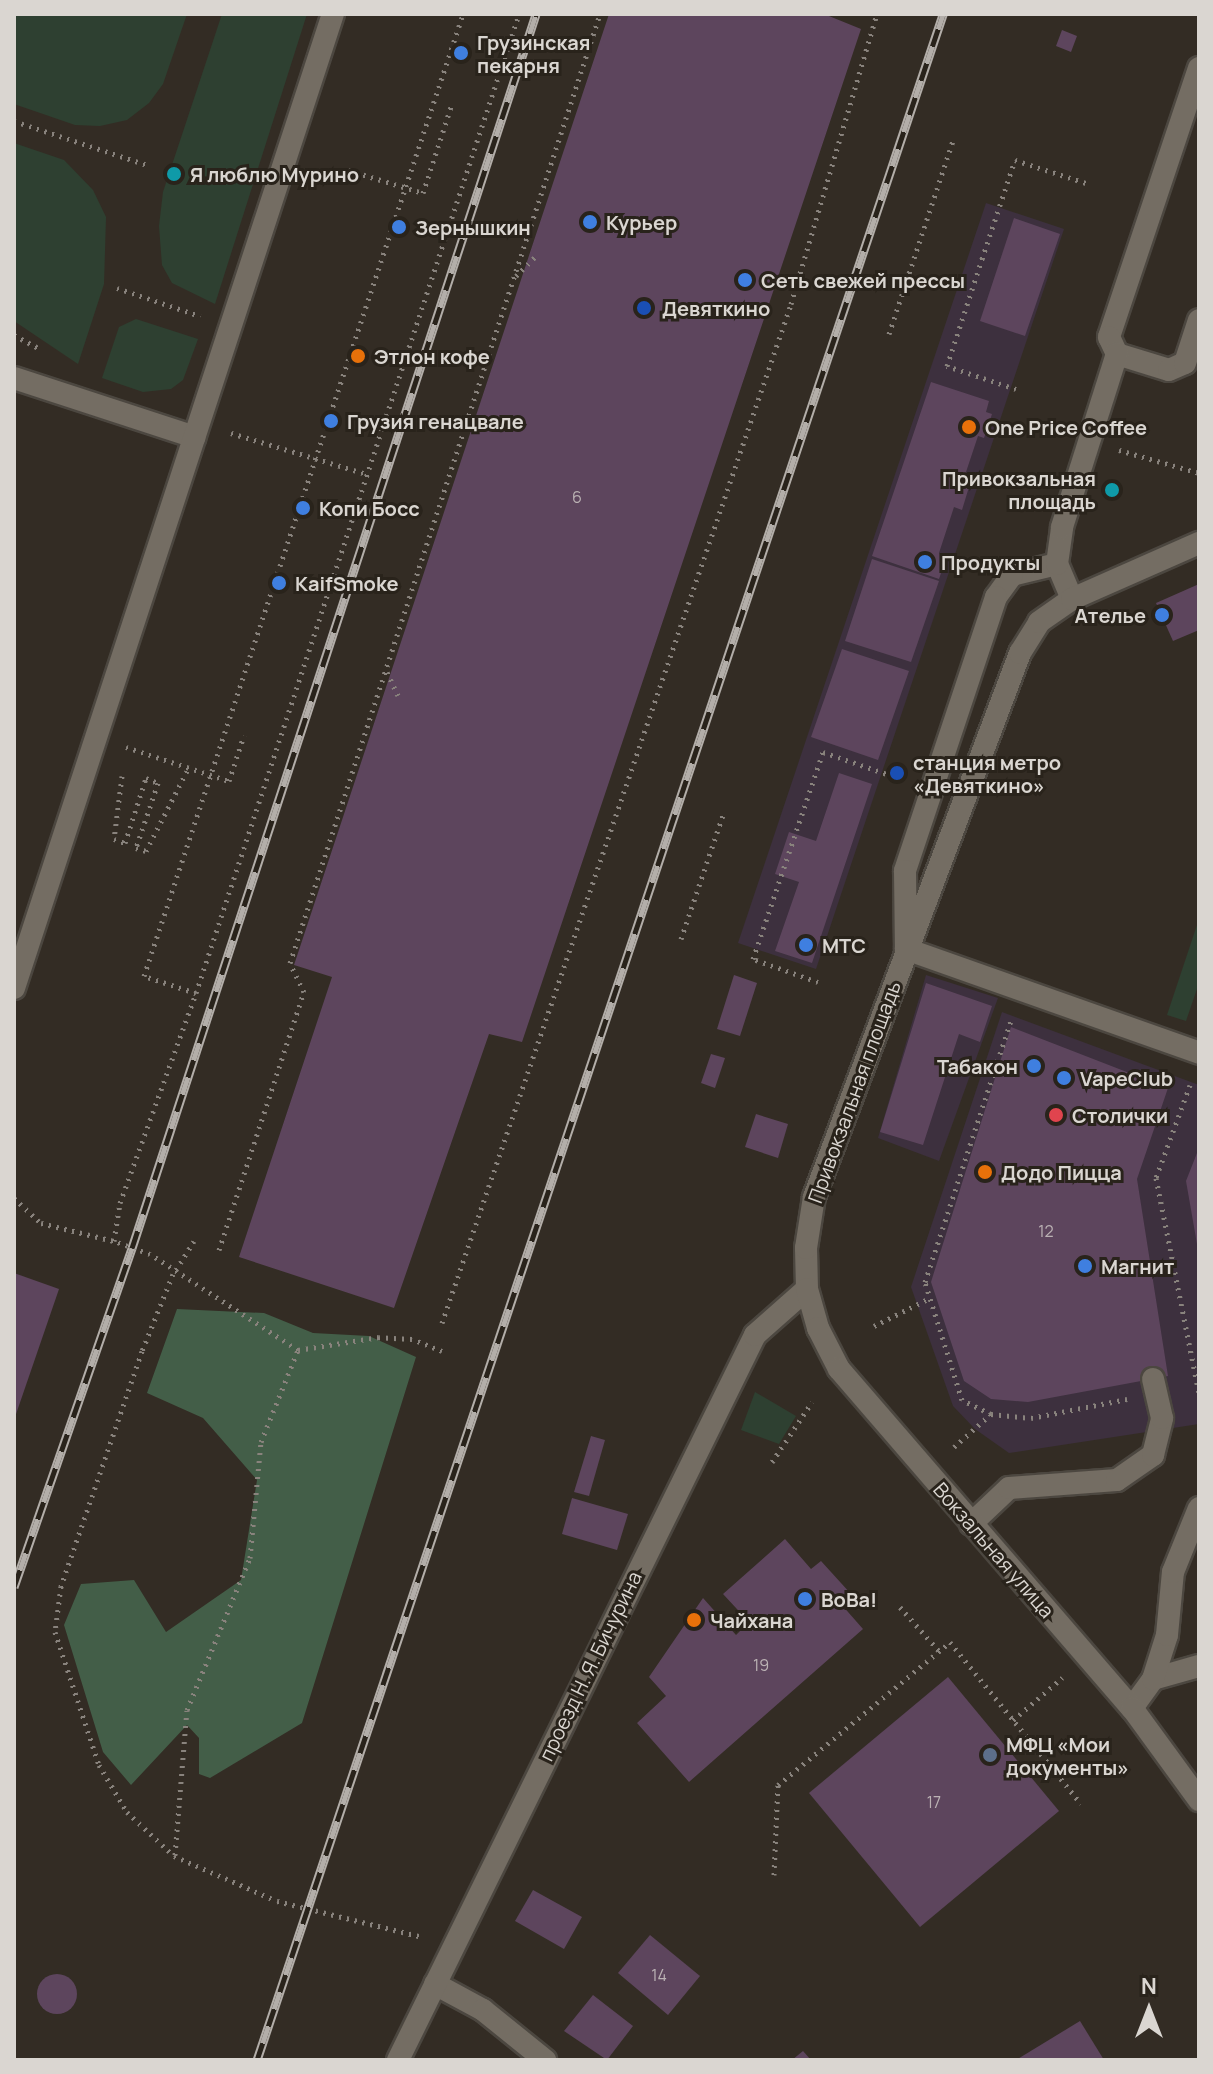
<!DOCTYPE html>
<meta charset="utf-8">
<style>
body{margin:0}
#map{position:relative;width:1213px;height:2074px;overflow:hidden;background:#332c24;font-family:Manrope,sans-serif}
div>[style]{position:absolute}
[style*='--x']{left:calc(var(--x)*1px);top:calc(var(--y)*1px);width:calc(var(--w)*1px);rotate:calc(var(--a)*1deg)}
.commercial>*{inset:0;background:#3d303e}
.green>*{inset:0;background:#2e4031}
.forest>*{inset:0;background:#435e48}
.building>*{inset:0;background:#5d455d}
.round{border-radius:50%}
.path>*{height:5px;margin-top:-2.5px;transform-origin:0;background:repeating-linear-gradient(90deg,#89837d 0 2px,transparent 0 8px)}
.roads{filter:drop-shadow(2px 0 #4c4740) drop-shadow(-2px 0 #4c4740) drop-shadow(0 2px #4c4740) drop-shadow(0 -2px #4c4740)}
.service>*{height:22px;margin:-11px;padding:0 11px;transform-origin:11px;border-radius:11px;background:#746d63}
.minor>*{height:22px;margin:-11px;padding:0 11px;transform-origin:11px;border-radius:11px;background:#746d63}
.tertiary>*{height:22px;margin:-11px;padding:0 11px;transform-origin:11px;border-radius:11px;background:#746d63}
.rail>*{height:9px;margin-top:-4.5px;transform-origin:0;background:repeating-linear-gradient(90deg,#29231b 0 18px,#b3aea9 0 36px);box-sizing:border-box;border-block:2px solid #b3aea9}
.dots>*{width:22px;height:22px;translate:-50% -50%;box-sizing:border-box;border:4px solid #29231b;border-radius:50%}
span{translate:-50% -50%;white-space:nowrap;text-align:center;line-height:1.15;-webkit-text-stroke:6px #29231b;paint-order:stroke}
.number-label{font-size:16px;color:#bbb2b4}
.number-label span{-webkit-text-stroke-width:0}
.poi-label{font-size:20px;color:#dad6d1;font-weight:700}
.left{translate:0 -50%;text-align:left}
.right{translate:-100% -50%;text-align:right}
.street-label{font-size:20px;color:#dad6d1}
.frame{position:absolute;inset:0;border:16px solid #dad6d1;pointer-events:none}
.north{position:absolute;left:1109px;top:1970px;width:80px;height:80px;-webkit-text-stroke:6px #29231b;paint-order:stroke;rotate:0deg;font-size:22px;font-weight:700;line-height:32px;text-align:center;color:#dad6d1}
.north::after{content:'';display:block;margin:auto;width:28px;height:36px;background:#dad6d1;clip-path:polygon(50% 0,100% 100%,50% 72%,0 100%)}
</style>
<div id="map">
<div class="commercial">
<i style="clip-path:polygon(986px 203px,1064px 229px,816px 969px,738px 943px)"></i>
<i style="clip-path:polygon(926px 975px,998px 998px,939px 1161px,878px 1138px)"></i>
<i style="clip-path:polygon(1002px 1012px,1199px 1085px,1199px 1424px,1009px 1453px,975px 1429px,953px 1406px,911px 1287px)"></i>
</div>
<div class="green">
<i style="clip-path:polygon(14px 14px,187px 14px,163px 84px,149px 103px,127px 120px,100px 126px,75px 125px,14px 104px)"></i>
<i style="clip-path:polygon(222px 14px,307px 14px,215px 304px,172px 283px,162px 265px,159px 226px,163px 192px)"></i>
<i style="clip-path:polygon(14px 143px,64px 160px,93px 190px,106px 217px,104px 284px,78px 364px,14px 321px)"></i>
<i style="clip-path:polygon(136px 319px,198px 339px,183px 380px,171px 389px,143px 392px,102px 378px,119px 327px)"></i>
<i style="clip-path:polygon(1199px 919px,1199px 983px,1186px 1021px,1167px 1015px)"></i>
<i style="clip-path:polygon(755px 1392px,796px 1416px,779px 1444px,741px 1430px)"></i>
</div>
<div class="forest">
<i style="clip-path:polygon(177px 1309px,264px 1313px,313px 1333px,369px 1336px,416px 1357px,302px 1723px,210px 1778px,199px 1774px,199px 1738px,187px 1725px,131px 1785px,103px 1752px,64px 1625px,81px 1584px,134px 1580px,166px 1632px,241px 1580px,257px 1480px,203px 1418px,147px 1393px)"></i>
</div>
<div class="building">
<i style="clip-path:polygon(609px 14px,824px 14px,861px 29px,522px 1042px,489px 1034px,394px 1308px,239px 1257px,332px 977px,294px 965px)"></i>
<i style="clip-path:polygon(1062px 30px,1077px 36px,1071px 52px,1056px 46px)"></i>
<i style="clip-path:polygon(1014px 218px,1060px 234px,1025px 336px,980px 321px)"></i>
<i style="clip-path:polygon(931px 382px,989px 401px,986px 412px,992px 414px,984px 438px,978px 436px,962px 484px,969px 487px,962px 510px,954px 507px,939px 553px,947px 556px,939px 579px,872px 556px)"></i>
<i style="clip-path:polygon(872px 559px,939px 581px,911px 662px,845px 641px)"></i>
<i style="clip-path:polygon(1199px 584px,1199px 630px,1173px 641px,1156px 603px)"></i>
<i style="clip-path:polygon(842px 649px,909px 671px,878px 760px,811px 737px)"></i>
<i style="clip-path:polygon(839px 773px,872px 784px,812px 963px,775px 951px,799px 882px,775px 874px,789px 832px,816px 841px)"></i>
<i style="clip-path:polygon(734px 975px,757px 983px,740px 1036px,717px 1029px)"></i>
<i style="clip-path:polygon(926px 983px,992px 1006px,980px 1042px,959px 1034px,923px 1145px,880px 1132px)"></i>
<i style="clip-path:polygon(1011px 1027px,1168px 1088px,1137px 1179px,1168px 1376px,1028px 1402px,991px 1399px,964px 1381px,931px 1282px)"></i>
<i style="clip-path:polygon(711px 1054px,725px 1058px,715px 1088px,701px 1083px)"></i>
<i style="clip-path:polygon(756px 1114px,788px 1124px,778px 1158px,745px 1147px)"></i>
<i style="clip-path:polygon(1199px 1148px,1199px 1244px,1197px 1244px,1186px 1181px)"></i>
<i style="clip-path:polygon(14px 1273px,59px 1289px,14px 1420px)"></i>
<i style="clip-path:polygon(591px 1436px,605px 1440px,589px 1496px,574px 1492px)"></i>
<i style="clip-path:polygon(572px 1498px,628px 1514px,617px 1550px,562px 1534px)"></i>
<i style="clip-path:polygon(785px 1539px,811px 1569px,821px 1561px,851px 1594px,841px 1604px,863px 1629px,689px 1782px,637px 1723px,666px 1696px,649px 1677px,703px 1598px,736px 1635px,749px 1622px,723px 1594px)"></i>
<i style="clip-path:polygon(948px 1677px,1059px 1811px,920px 1927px,809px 1793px)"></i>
<i style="clip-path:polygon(533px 1890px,582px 1917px,564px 1949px,515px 1921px)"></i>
<i style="clip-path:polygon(650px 1935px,700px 1976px,668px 2015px,618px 1973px)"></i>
<i class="round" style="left:37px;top:1974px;width:40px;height:40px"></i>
<i style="clip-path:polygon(593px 1995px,633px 2026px,607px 2060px,564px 2031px)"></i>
<i style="clip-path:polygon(1080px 2021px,1104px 2060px,1016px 2060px)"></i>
<i style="clip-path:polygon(803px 2051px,811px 2060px,792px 2060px)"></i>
</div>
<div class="path">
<i style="--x:14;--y:121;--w:140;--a:18.3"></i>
<i style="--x:348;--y:170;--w:78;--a:17"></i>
<i style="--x:423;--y:193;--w:94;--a:-72"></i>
<i style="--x:516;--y:276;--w:31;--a:-45"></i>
<i style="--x:117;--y:288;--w:88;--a:18.6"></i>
<i style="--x:889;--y:334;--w:203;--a:-71.7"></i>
<i style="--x:14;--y:335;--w:27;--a:28"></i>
<i style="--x:1016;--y:389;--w:73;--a:-161.6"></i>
<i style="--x:947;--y:366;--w:113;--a:-71.9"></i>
<i style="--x:982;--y:259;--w:104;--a:-71.6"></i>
<i style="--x:1015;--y:160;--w:75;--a:17.9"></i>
<i style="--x:231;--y:433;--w:142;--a:16.8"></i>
<i style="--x:1119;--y:450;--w:83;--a:16"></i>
<i style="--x:387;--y:672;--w:26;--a:65"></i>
<i style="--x:126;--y:747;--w:108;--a:18.3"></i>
<i style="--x:229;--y:781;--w:48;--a:-71.9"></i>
<i style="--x:122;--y:776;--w:64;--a:97.2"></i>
<i style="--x:114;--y:839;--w:12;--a:20"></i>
<i style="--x:125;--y:843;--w:68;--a:-72.1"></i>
<i style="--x:146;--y:778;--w:13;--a:23"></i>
<i style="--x:158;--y:783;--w:69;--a:108.7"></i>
<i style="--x:136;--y:848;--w:10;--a:17"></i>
<i style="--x:146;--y:851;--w:94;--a:-62.9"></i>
<i style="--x:681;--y:939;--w:134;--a:-71.3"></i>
<i style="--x:818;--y:982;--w:69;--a:-160.5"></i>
<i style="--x:753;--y:959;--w:219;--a:-71.3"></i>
<i style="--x:823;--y:752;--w:68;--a:19"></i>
<i style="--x:196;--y:993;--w:55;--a:-161.9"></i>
<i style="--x:144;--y:976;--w:1014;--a:-71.65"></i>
<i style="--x:1190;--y:1085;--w:99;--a:110.1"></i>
<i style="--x:1156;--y:1178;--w:220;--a:78.7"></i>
<i style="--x:14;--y:1198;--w:37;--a:43"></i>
<i style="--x:41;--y:1223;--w:75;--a:13.9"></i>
<i style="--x:194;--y:1241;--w:39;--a:122"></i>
<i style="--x:173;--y:1274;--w:83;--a:111.9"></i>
<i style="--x:142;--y:1351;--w:249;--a:109"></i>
<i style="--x:61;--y:1586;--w:46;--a:97.4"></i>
<i style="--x:55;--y:1632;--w:140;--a:71.7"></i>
<i style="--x:99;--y:1765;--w:55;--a:59.2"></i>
<i style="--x:127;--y:1812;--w:64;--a:43.1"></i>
<i style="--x:174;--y:1856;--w:112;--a:23.6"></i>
<i style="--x:277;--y:1901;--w:149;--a:13.9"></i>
<i style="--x:219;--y:1250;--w:272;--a:-71.8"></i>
<i style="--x:304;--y:992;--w:32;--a:-116"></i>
<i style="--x:290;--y:963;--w:998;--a:-71.91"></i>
<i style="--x:442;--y:1323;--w:1077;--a:-71.09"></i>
<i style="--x:791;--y:304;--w:302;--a:-73.5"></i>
<i style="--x:874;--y:1326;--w:63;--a:-26.6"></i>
<i style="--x:442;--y:1351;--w:32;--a:-158"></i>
<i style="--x:412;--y:1339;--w:33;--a:-177"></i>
<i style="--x:379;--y:1337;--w:82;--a:170.9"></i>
<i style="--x:298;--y:1350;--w:176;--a:-147"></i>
<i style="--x:150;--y:1254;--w:38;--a:-160"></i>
<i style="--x:114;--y:1241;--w:38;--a:-81"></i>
<i style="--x:120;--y:1203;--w:223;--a:-70.1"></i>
<i style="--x:196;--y:993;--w:1031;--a:-71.74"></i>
<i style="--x:991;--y:1414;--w:32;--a:-154"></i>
<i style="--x:962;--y:1400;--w:124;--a:-107.4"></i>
<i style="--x:925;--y:1282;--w:275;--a:-71.8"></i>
<i style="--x:954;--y:1447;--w:50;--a:-41.7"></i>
<i style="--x:991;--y:1414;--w:40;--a:5.7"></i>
<i style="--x:1031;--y:1418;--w:98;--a:-11.2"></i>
<i style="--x:772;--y:1462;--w:72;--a:-56.3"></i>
<i style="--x:900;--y:1607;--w:59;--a:48.4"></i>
<i style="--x:1013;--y:1720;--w:65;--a:-40.6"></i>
<i style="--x:175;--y:1855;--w:145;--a:-85.3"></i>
<i style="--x:187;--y:1710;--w:165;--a:-67.5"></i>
<i style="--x:250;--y:1558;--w:117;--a:-84.6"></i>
<i style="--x:261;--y:1442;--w:99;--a:-68.1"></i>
<i style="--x:774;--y:1875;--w:90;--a:-87.5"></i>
<i style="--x:778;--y:1785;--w:224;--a:-39.7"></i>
<i style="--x:950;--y:1642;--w:208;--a:51"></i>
</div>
<div class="roads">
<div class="service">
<i style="--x:1199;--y:68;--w:284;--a:108.5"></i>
<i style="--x:1109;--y:337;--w:19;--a:65"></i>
<i style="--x:1117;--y:354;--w:54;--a:17.1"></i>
<i style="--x:1169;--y:370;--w:17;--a:-24"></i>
<i style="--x:1185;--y:363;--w:45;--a:-72"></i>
<i style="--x:1057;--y:564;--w:46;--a:166.3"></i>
<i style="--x:1012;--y:575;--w:27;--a:126"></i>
<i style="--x:996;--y:597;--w:289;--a:108.4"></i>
<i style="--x:905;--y:871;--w:78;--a:89.3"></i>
<i style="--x:906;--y:949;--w:311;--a:19.5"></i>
<i style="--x:1072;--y:599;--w:38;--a:-113"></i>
<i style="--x:1057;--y:564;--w:37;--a:-82"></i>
<i style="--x:1062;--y:527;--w:182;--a:-72.4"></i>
<i style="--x:971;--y:1524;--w:52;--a:-43.5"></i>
<i style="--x:1009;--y:1488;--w:108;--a:-4.2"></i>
<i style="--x:1117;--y:1480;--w:44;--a:-34.8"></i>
<i style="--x:1153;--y:1455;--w:38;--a:-76"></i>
<i style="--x:1162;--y:1418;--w:40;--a:-103"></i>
</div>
<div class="minor">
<i style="--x:14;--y:378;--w:190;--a:18.1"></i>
<i style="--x:14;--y:988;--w:1025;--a:-71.87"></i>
<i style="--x:1153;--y:1679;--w:48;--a:-15.8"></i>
<i style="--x:1132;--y:1708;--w:36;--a:-54"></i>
<i style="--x:1153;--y:1679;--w:46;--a:-72.3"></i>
<i style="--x:1167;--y:1635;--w:63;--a:-84.6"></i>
<i style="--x:1173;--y:1572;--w:69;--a:-67.9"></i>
<i style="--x:435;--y:1984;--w:55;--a:28.4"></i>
<i style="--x:483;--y:2010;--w:80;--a:38.9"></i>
<i style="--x:398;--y:2060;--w:808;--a:-63.78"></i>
<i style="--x:755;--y:1335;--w:69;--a:-41.5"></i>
<i style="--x:807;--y:1289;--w:41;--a:-91.4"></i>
<i style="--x:806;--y:1248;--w:52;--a:-81.1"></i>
<i style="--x:814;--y:1197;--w:582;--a:-69.26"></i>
<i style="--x:1020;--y:653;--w:36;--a:-58"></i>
<i style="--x:1039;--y:622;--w:40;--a:-34.9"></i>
<i style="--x:1072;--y:599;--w:139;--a:-23.8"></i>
</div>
<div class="tertiary">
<i style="--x:807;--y:1289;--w:41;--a:74.2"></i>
<i style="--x:818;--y:1328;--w:46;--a:62.9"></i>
<i style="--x:839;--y:1369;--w:448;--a:49.2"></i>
<i style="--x:1132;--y:1708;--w:114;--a:53.9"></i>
</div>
</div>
<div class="rail">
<i style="--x:14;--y:1587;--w:359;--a:-70.8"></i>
<i style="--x:132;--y:1248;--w:1298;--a:-71.87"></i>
<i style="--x:257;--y:2060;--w:2158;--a:-71.46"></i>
</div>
<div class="dots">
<i style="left:461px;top:53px;background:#3f7fe0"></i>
<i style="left:174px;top:174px;background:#0f9aa8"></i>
<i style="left:590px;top:222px;background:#3f7fe0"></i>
<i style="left:399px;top:227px;background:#3f7fe0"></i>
<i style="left:745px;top:280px;background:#3f7fe0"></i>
<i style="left:644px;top:308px;background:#1a4fb4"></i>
<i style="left:358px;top:356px;background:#e8710a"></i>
<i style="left:331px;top:421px;background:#3f7fe0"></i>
<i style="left:969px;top:427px;background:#e8710a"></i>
<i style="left:1112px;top:490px;background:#0f9aa8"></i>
<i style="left:303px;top:508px;background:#3f7fe0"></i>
<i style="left:925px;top:562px;background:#3f7fe0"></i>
<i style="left:279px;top:583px;background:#3f7fe0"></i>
<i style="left:1162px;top:615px;background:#3f7fe0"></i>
<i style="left:897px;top:773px;background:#1a4fb4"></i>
<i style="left:806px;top:945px;background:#3f7fe0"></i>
<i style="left:1034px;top:1066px;background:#3f7fe0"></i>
<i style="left:1064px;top:1078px;background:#3f7fe0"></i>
<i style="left:1056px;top:1115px;background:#e0444e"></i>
<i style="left:985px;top:1172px;background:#e8710a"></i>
<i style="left:1085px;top:1266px;background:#3f7fe0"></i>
<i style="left:805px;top:1599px;background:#3f7fe0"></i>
<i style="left:694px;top:1620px;background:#e8710a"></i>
<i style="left:990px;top:1755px;background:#5c6f8a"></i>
</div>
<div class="number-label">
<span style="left:577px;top:497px">6</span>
<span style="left:1046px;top:1231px">12</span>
<span style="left:761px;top:1665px">19</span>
<span style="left:934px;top:1802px">17</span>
<span style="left:659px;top:1975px">14</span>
</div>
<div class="poi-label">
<span class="left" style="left:477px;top:54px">Грузинская<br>пекарня</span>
<span class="left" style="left:190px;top:174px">Я люблю Мурино</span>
<span class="left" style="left:606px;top:222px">Курьер</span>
<span class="left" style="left:415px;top:227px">Зернышкин</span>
<span class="left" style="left:761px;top:280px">Сеть свежей прессы</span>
<span class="left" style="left:662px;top:308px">Девяткино</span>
<span class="left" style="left:374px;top:356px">Этлон кофе</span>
<span class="left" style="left:347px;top:421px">Грузия генацвале</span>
<span class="left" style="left:985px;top:427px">One Price Coffee</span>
<span class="right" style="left:1096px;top:490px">Привокзальная<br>площадь</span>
<span class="left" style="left:319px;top:508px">Копи Босс</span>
<span class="left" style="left:941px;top:562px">Продукты</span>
<span class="left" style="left:295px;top:583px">KaifSmoke</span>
<span class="right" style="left:1146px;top:615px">Ателье</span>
<span class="left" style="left:913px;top:774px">станция метро<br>«Девяткино»</span>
<span class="left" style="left:822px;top:945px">МТС</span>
<span class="right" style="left:1018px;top:1066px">Табакон</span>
<span class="left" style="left:1080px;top:1078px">VapeClub</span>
<span class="left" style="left:1072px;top:1115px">Столички</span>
<span class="left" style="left:1001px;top:1172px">Додо Пицца</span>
<span class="left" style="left:1101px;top:1266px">Магнит</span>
<span class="left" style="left:821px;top:1599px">ВоВа!</span>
<span class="left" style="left:710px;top:1620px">Чайхана</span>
<span class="left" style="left:1006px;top:1756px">МФЦ «Мои<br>документы»</span>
</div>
<div class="street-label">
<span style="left:854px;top:1092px;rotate:-70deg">Привокзальная площадь</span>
<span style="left:994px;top:1550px;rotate:49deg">Вокзальная улица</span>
<span style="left:590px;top:1666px;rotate:-64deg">проезд Н. Я. Бичурина</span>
</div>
<div class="frame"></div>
<div class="north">N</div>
</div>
